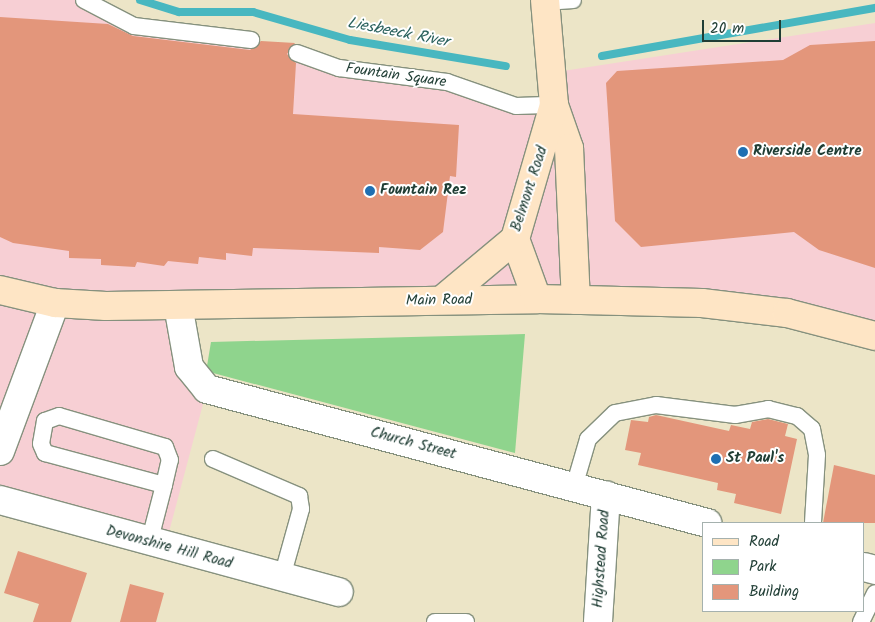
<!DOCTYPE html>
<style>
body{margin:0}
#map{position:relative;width:875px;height:622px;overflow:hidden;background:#ece5c7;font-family:Kalam,sans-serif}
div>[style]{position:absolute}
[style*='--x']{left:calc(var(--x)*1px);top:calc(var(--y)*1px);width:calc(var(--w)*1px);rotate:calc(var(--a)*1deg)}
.built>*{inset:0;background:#f7cfd4}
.green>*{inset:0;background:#8fd48d}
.stream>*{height:8px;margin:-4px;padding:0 4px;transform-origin:4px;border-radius:4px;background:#48b7c0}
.building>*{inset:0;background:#e3967b}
.roads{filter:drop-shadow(1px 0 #86917e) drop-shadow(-1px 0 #86917e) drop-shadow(0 1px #86917e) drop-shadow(0 -1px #86917e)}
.service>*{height:16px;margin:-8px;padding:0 8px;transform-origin:8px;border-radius:8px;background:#fff}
.minor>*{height:28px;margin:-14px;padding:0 14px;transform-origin:14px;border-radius:14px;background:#fff}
.secondary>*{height:28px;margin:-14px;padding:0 14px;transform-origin:14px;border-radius:14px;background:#fee5c5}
.dots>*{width:14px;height:14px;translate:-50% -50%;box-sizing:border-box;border:2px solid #fff;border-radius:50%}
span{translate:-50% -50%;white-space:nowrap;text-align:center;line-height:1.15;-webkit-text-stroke:4px #fff;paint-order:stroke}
.street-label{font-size:15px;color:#1f3d34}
.poi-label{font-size:15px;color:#1f3d34;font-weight:700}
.left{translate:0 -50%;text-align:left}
.water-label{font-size:16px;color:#2b625e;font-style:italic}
.legend{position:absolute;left:702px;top:522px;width:162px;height:90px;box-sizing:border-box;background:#fff;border:1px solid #a5b1ae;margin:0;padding:6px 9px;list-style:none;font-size:15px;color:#1f3d34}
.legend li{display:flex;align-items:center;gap:10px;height:25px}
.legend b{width:25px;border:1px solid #a5b1ae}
.scale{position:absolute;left:702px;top:20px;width:79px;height:22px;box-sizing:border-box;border:2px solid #1f3d34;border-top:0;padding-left:6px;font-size:15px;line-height:18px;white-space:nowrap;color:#1f3d34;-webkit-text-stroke:4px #fff;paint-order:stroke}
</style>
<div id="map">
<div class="built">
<i style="clip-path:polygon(0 0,84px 0,102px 12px,554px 105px,550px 73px,875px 23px,875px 336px,787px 313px,178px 305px,207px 389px,165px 547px,0 500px)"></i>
</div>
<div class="green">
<i style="clip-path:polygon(525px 334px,515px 453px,213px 373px,207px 366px,211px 342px)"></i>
</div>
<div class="stream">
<i style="--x:140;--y:0;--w:41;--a:17.1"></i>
<i style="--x:179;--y:12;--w:74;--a:0"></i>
<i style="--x:253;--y:12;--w:101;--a:16.1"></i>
<i style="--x:350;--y:40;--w:158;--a:9.5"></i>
<i style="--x:602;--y:56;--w:277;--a:-10"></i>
</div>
<div class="building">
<i style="clip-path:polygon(0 17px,108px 24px,133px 36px,250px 50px,261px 41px,295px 43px,287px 54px,296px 63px,293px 114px,459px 125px,456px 177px,450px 176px,443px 232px,420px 250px,379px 247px,379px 253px,253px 248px,252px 256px,226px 253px,226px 260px,199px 257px,198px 264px,168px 261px,164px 266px,137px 262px,135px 267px,101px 265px,101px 259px,69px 258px,69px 251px,13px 243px,0 237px)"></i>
<i style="clip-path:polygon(875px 41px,875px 268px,819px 250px,794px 232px,641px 247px,615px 221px,606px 83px,617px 71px,783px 60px,810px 45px)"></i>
<i style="clip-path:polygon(656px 415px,729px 431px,731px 425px,750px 429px,752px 422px,768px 419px,788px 424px,785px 436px,797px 439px,781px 514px,734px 503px,736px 494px,717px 490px,718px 483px,638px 465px,641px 453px,625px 450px,631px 420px,648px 422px,649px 417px)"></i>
<i style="clip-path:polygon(834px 465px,875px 475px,875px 523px,823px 523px)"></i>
<i style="clip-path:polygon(18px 551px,87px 573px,71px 622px,33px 622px,39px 604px,4px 593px)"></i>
<i style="clip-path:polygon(130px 584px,164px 593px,156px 622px,120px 622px)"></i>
</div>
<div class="roads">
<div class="service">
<i style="--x:84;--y:0;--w:56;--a:27.5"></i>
<i style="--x:134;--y:26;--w:118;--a:6.8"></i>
<i style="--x:545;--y:2;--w:28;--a:-4"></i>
<i style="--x:297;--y:53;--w:45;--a:19.7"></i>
<i style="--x:339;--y:68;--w:109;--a:7.4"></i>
<i style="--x:447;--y:82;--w:73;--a:19.2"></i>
<i style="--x:516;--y:106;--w:38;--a:-2"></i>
<i style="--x:213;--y:459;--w:94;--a:23.3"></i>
<i style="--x:299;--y:496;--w:13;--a:81"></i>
<i style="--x:301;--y:509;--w:71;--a:105.6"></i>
<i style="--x:574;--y:487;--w:50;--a:-73.7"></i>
<i style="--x:588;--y:439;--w:37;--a:-44"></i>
<i style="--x:615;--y:413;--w:42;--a:-11"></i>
<i style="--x:656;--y:405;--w:80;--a:7.2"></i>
<i style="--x:735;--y:415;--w:34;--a:-10"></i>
<i style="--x:768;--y:409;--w:30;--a:14"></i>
<i style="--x:797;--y:416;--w:20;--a:41"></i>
<i style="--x:812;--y:429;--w:26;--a:79"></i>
<i style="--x:817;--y:455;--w:68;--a:93.4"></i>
<i style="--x:149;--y:543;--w:60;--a:-75.5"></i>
<i style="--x:164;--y:485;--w:26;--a:-77"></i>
<i style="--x:170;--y:460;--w:14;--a:-111"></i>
<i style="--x:165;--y:447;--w:110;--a:-163.7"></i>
<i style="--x:59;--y:416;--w:15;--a:160"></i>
<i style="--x:45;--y:421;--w:23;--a:100"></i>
<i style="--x:41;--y:444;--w:10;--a:66"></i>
<i style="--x:45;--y:453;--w:123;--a:15.1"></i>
<i style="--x:435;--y:622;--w:31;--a:0"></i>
<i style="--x:861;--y:622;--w:32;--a:-64"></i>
</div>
<div class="minor">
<i style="--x:178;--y:305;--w:63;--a:79.9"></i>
<i style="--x:189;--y:367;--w:28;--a:51"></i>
<i style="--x:207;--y:389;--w:518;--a:15"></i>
<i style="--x:0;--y:451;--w:158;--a:-69.6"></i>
<i style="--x:0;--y:500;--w:351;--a:15.2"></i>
<i style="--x:864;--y:567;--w:11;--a:15"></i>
<i style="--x:598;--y:622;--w:127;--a:-86.4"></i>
</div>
<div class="secondary">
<i style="--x:545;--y:0;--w:105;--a:85.1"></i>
<i style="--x:554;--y:105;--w:46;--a:70.8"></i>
<i style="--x:569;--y:148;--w:152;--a:87.4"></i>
<i style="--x:0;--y:290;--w:57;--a:13.3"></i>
<i style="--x:55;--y:303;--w:51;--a:3.4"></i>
<i style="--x:106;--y:306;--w:431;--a:-0.9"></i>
<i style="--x:537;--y:299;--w:165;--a:1.4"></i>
<i style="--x:702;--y:303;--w:86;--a:6.7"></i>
<i style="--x:787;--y:313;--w:91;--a:14.6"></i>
<i style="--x:537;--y:299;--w:64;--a:-110.1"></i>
<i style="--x:515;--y:239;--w:140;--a:-73.8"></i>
<i style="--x:442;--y:300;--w:95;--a:-39.9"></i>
</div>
</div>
<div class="dots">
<i style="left:743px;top:152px;background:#1f6fb2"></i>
<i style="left:370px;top:191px;background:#1f6fb2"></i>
<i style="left:716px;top:459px;background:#1f6fb2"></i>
</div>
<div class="street-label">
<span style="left:396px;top:76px;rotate:8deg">Fountain Square</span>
<span style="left:530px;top:189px;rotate:-72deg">Belmont Road</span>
<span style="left:439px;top:301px;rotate:-1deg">Main Road</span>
<span style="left:413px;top:444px;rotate:15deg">Church Street</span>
<span style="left:169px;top:548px;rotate:15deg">Devonshire Hill Road</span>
<span style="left:602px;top:559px;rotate:-86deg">Highstead Road</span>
</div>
<div class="poi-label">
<span class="left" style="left:753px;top:152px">Riverside Centre</span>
<span class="left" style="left:380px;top:191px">Fountain Rez</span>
<span class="left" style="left:726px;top:459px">St Paul's</span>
</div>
<div class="water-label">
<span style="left:398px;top:33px;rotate:11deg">Liesbeeck River</span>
</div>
<ul class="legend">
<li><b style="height:6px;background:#fee5c5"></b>Road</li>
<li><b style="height:14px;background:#8fd48d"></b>Park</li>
<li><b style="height:14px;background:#e3967b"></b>Building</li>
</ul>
<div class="scale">20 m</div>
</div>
